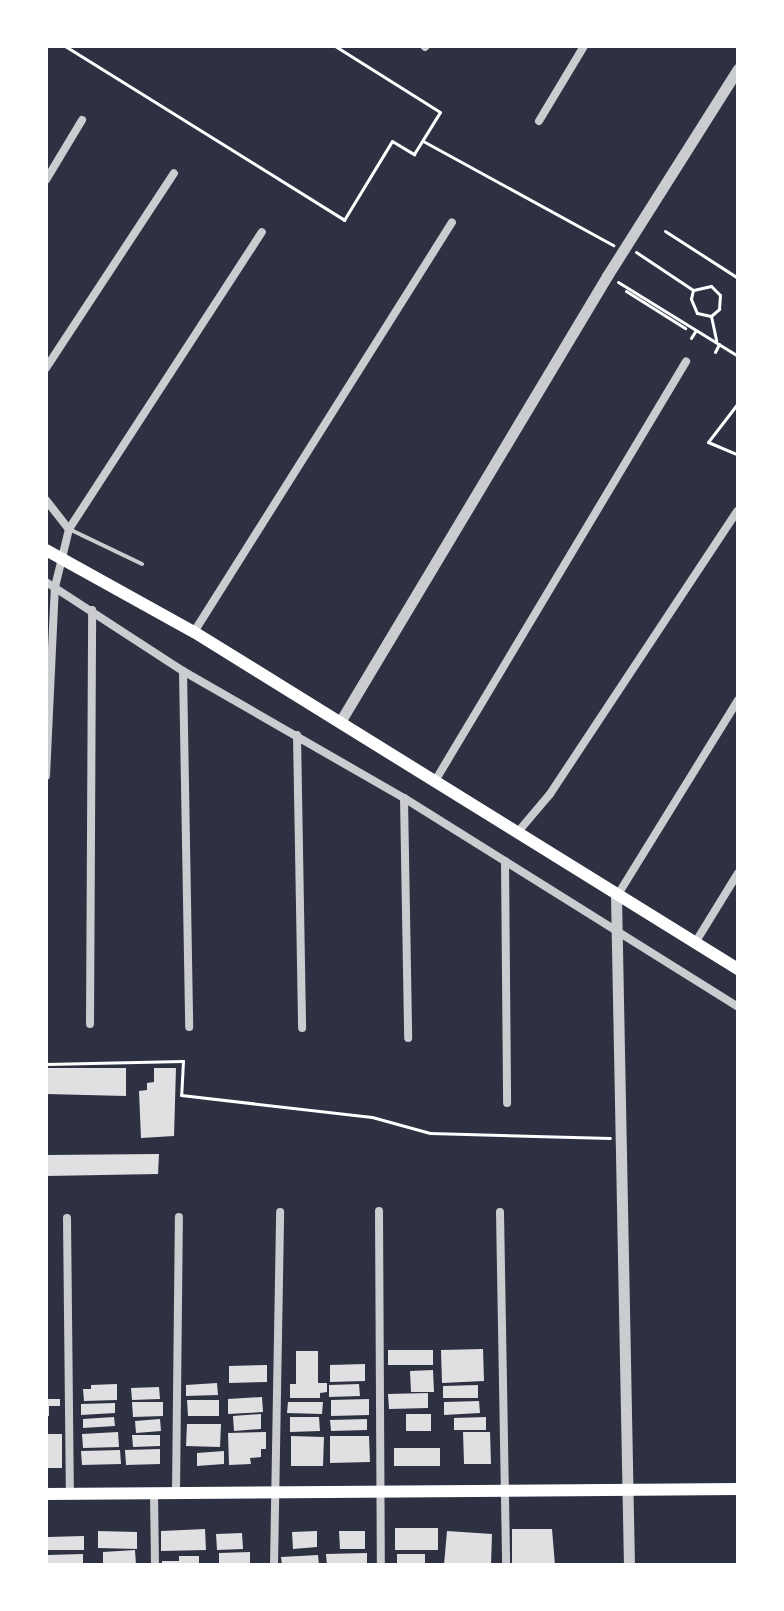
<!DOCTYPE html>
<style>
body{margin:0}
#map{position:relative;width:784px;height:1611px;overflow:hidden;background:#2d3142;font-family:Commissioner,sans-serif}
div>[style]{position:absolute}
[style*='--x']{left:calc(var(--x)*1px);top:calc(var(--y)*1px);width:calc(var(--w)*1px);rotate:calc(var(--a)*1deg)}
.building>*{inset:0;background:#e0e0e3}
.path>*{height:3px;margin:-1.5px;padding:0 1.5px;transform-origin:1.5px;border-radius:1.5px;background:#fff}
.service>*{height:4px;margin:-2px;padding:0 2px;transform-origin:2px;border-radius:2px;background:#caccd0}
.minor>*{height:8px;margin:-4px;padding:0 4px;transform-origin:4px;border-radius:4px;background:#caccd0}
.tertiary>*{height:11px;margin:-5.5px;padding:0 5.5px;transform-origin:5.5px;border-radius:5.5px;background:#caccd0}
.secondary>*{height:12px;margin:-6px;padding:0 6px;transform-origin:6px;border-radius:6px;background:#fff}
span{translate:-50% -50%;white-space:nowrap;text-align:center;line-height:1.15;-webkit-text-stroke:6px #fff;paint-order:stroke}
.frame{position:absolute;inset:0;border:48px solid #fff;pointer-events:none}
</style>
<div id="map">
<div class="building">
<i style="clip-path:polygon(46px 1068px,126px 1068px,126px 1096px,46px 1094px)"></i>
<i style="clip-path:polygon(154px 1068px,176px 1068px,174px 1136px,141px 1138px,139px 1091px,147px 1090px,147px 1083px,154px 1082px)"></i>
<i style="clip-path:polygon(159px 1154px,158px 1174px,46px 1176px,46px 1155px)"></i>
<i style="clip-path:polygon(483px 1349px,484px 1381px,442px 1383px,441px 1350px)"></i>
<i style="clip-path:polygon(388px 1350px,433px 1350px,433px 1365px,388px 1365px)"></i>
<i style="clip-path:polygon(296px 1351px,318px 1351px,318px 1383px,327px 1383px,327px 1392px,320px 1393px,320px 1398px,290px 1398px,290px 1384px,296px 1384px)"></i>
<i style="clip-path:polygon(365px 1364px,365px 1381px,330px 1382px,330px 1365px)"></i>
<i style="clip-path:polygon(267px 1365px,267px 1382px,229px 1383px,229px 1366px)"></i>
<i style="clip-path:polygon(433px 1370px,434px 1392px,411px 1392px,410px 1371px)"></i>
<i style="clip-path:polygon(217px 1383px,218px 1395px,186px 1396px,186px 1385px)"></i>
<i style="clip-path:polygon(117px 1384px,117px 1400px,84px 1401px,83px 1389px,91px 1389px,91px 1385px)"></i>
<i style="clip-path:polygon(359px 1384px,360px 1396px,329px 1397px,329px 1385px)"></i>
<i style="clip-path:polygon(478px 1385px,478px 1398px,443px 1398px,443px 1386px)"></i>
<i style="clip-path:polygon(159px 1387px,160px 1399px,132px 1400px,131px 1388px)"></i>
<i style="clip-path:polygon(428px 1393px,428px 1408px,389px 1409px,388px 1394px)"></i>
<i style="clip-path:polygon(262px 1397px,263px 1412px,228px 1414px,228px 1399px)"></i>
<i style="clip-path:polygon(46px 1399px,60px 1399px,60px 1406px,49px 1406px,49px 1416px,46px 1416px)"></i>
<i style="clip-path:polygon(369px 1399px,369px 1415px,331px 1416px,331px 1400px)"></i>
<i style="clip-path:polygon(187px 1400px,219px 1400px,219px 1416px,188px 1416px)"></i>
<i style="clip-path:polygon(479px 1401px,480px 1413px,444px 1415px,444px 1402px)"></i>
<i style="clip-path:polygon(132px 1402px,163px 1402px,163px 1416px,133px 1417px)"></i>
<i style="clip-path:polygon(288px 1402px,323px 1402px,322px 1414px,287px 1413px)"></i>
<i style="clip-path:polygon(115px 1403px,115px 1413px,81px 1415px,81px 1404px)"></i>
<i style="clip-path:polygon(261px 1414px,261px 1429px,234px 1431px,233px 1416px)"></i>
<i style="clip-path:polygon(406px 1414px,431px 1414px,431px 1431px,406px 1431px)"></i>
<i style="clip-path:polygon(114px 1417px,115px 1426px,83px 1428px,83px 1419px)"></i>
<i style="clip-path:polygon(290px 1417px,319px 1417px,320px 1431px,290px 1432px)"></i>
<i style="clip-path:polygon(486px 1417px,486px 1430px,454px 1430px,454px 1418px)"></i>
<i style="clip-path:polygon(160px 1419px,161px 1431px,136px 1433px,135px 1421px)"></i>
<i style="clip-path:polygon(367px 1419px,367px 1430px,331px 1431px,330px 1420px)"></i>
<i style="clip-path:polygon(187px 1424px,221px 1424px,220px 1447px,186px 1446px)"></i>
<i style="clip-path:polygon(118px 1432px,119px 1447px,83px 1448px,82px 1434px)"></i>
<i style="clip-path:polygon(266px 1432px,266px 1449px,261px 1449px,261px 1457px,250px 1458px,251px 1464px,229px 1465px,228px 1433px)"></i>
<i style="clip-path:polygon(463px 1432px,490px 1432px,491px 1464px,464px 1464px)"></i>
<i style="clip-path:polygon(46px 1434px,62px 1434px,62px 1468px,46px 1468px)"></i>
<i style="clip-path:polygon(132px 1435px,160px 1435px,160px 1446px,133px 1447px)"></i>
<i style="clip-path:polygon(291px 1436px,324px 1437px,323px 1466px,291px 1466px)"></i>
<i style="clip-path:polygon(330px 1436px,369px 1436px,370px 1462px,330px 1463px)"></i>
<i style="clip-path:polygon(394px 1448px,440px 1448px,440px 1466px,394px 1466px)"></i>
<i style="clip-path:polygon(160px 1449px,160px 1464px,126px 1465px,125px 1450px)"></i>
<i style="clip-path:polygon(120px 1450px,121px 1464px,82px 1465px,81px 1451px)"></i>
<i style="clip-path:polygon(224px 1451px,224px 1464px,197px 1466px,197px 1453px)"></i>
<i style="clip-path:polygon(395px 1528px,438px 1528px,438px 1550px,395px 1550px)"></i>
<i style="clip-path:polygon(205px 1529px,206px 1550px,161px 1551px,161px 1531px)"></i>
<i style="clip-path:polygon(512px 1529px,552px 1529px,555px 1565px,512px 1565px)"></i>
<i style="clip-path:polygon(98px 1531px,137px 1532px,137px 1549px,98px 1548px)"></i>
<i style="clip-path:polygon(317px 1531px,317px 1547px,293px 1549px,292px 1532px)"></i>
<i style="clip-path:polygon(339px 1531px,365px 1531px,365px 1549px,340px 1549px)"></i>
<i style="clip-path:polygon(447px 1531px,492px 1534px,491px 1565px,444px 1565px)"></i>
<i style="clip-path:polygon(242px 1533px,243px 1549px,217px 1550px,216px 1534px)"></i>
<i style="clip-path:polygon(84px 1536px,84px 1550px,48px 1550px,48px 1537px)"></i>
<i style="clip-path:polygon(135px 1550px,136px 1565px,103px 1565px,103px 1552px)"></i>
<i style="clip-path:polygon(250px 1552px,250px 1565px,219px 1565px,219px 1553px)"></i>
<i style="clip-path:polygon(367px 1553px,367px 1565px,327px 1565px,326px 1554px)"></i>
<i style="clip-path:polygon(83px 1554px,83px 1565px,48px 1565px,48px 1555px)"></i>
<i style="clip-path:polygon(397px 1554px,425px 1554px,425px 1565px,397px 1565px)"></i>
<i style="clip-path:polygon(318px 1555px,319px 1565px,282px 1565px,281px 1557px)"></i>
<i style="clip-path:polygon(179px 1556px,199px 1556px,199px 1565px,162px 1565px,162px 1561px,179px 1561px)"></i>
</div>
<div class="path">
<i style="--x:65;--y:46;--w:329;--a:31.9"></i>
<i style="--x:344;--y:220;--w:92;--a:-58.7"></i>
<i style="--x:392;--y:141;--w:26;--a:31"></i>
<i style="--x:414;--y:154;--w:49;--a:-58.2"></i>
<i style="--x:440;--y:112;--w:124;--a:-147.8"></i>
<i style="--x:423;--y:141;--w:217;--a:28.7"></i>
<i style="--x:665;--y:231;--w:87;--a:32.8"></i>
<i style="--x:636;--y:252;--w:69;--a:33.7"></i>
<i style="--x:693;--y:290;--w:9;--a:103"></i>
<i style="--x:691;--y:299;--w:15;--a:67"></i>
<i style="--x:697;--y:313;--w:14;--a:12"></i>
<i style="--x:711;--y:316;--w:11;--a:-41"></i>
<i style="--x:719;--y:309;--w:14;--a:-86"></i>
<i style="--x:720;--y:295;--w:13;--a:-135"></i>
<i style="--x:711;--y:286;--w:18;--a:167"></i>
<i style="--x:618;--y:282;--w:141;--a:31.7"></i>
<i style="--x:626;--y:291;--w:70;--a:32.1"></i>
<i style="--x:711;--y:316;--w:25;--a:78"></i>
<i style="--x:691;--y:338;--w:9;--a:-58"></i>
<i style="--x:715;--y:352;--w:9;--a:-63"></i>
<i style="--x:738;--y:403;--w:49;--a:127.6"></i>
<i style="--x:708;--y:442;--w:33;--a:23"></i>
<i style="--x:46;--y:1064;--w:137;--a:-1.3"></i>
<i style="--x:183;--y:1061;--w:34;--a:93"></i>
<i style="--x:181;--y:1095;--w:192;--a:6.6"></i>
<i style="--x:372;--y:1117;--w:60;--a:15.4"></i>
<i style="--x:430;--y:1133;--w:180;--a:1.6"></i>
</div>
<div class="service">
<i style="--x:69;--y:529;--w:81;--a:25.6"></i>
</div>
<div class="minor">
<i style="--x:425;--y:47;--w:1;--a:-45"></i>
<i style="--x:539;--y:121;--w:87;--a:-59"></i>
<i style="--x:46;--y:180;--w:70;--a:-59"></i>
<i style="--x:46;--y:368;--w:233;--a:-56.7"></i>
<i style="--x:46;--y:500;--w:37;--a:52"></i>
<i style="--x:46;--y:582;--w:163;--a:33"></i>
<i style="--x:183;--y:671;--w:255;--a:29.9"></i>
<i style="--x:404;--y:798;--w:394;--a:32"></i>
<i style="--x:194;--y:632;--w:484;--a:-57.8"></i>
<i style="--x:183;--y:671;--w:356;--a:89"></i>
<i style="--x:297;--y:735;--w:293;--a:89"></i>
<i style="--x:46;--y:776;--w:189;--a:-87.3"></i>
<i style="--x:55;--y:587;--w:60;--a:-76.4"></i>
<i style="--x:69;--y:529;--w:354;--a:-57"></i>
<i style="--x:435;--y:781;--w:489;--a:-59.1"></i>
<i style="--x:404;--y:798;--w:240;--a:89"></i>
<i style="--x:517;--y:833;--w:51;--a:-49.8"></i>
<i style="--x:550;--y:794;--w:339;--a:-56.5"></i>
<i style="--x:505;--y:861;--w:242;--a:89.5"></i>
<i style="--x:617;--y:896;--w:230;--a:-58.3"></i>
<i style="--x:695;--y:943;--w:82;--a:-58.4"></i>
<i style="--x:90;--y:1024;--w:414;--a:-89.7"></i>
<i style="--x:379;--y:1211;--w:354;--a:89.7"></i>
<i style="--x:500;--y:1212;--w:353;--a:89"></i>
<i style="--x:67;--y:1218;--w:276;--a:89.4"></i>
<i style="--x:154;--y:1493;--w:72;--a:89.2"></i>
<i style="--x:176;--y:1493;--w:276;--a:-89.4"></i>
<i style="--x:274;--y:1565;--w:353;--a:-89"></i>
</div>
<div class="tertiary">
<i style="--x:340;--y:722;--w:520;--a:-59.09"></i>
<i style="--x:607;--y:276;--w:245;--a:-57.7"></i>
<i style="--x:616;--y:896;--w:669;--a:88.89"></i>
</div>
<div class="secondary">
<i style="--x:46;--y:550;--w:169;--a:29"></i>
<i style="--x:194;--y:632;--w:640;--a:31.78"></i>
<i style="--x:46;--y:1494;--w:692;--a:-0.41"></i>
</div>
<div class="frame"></div>
</div>
